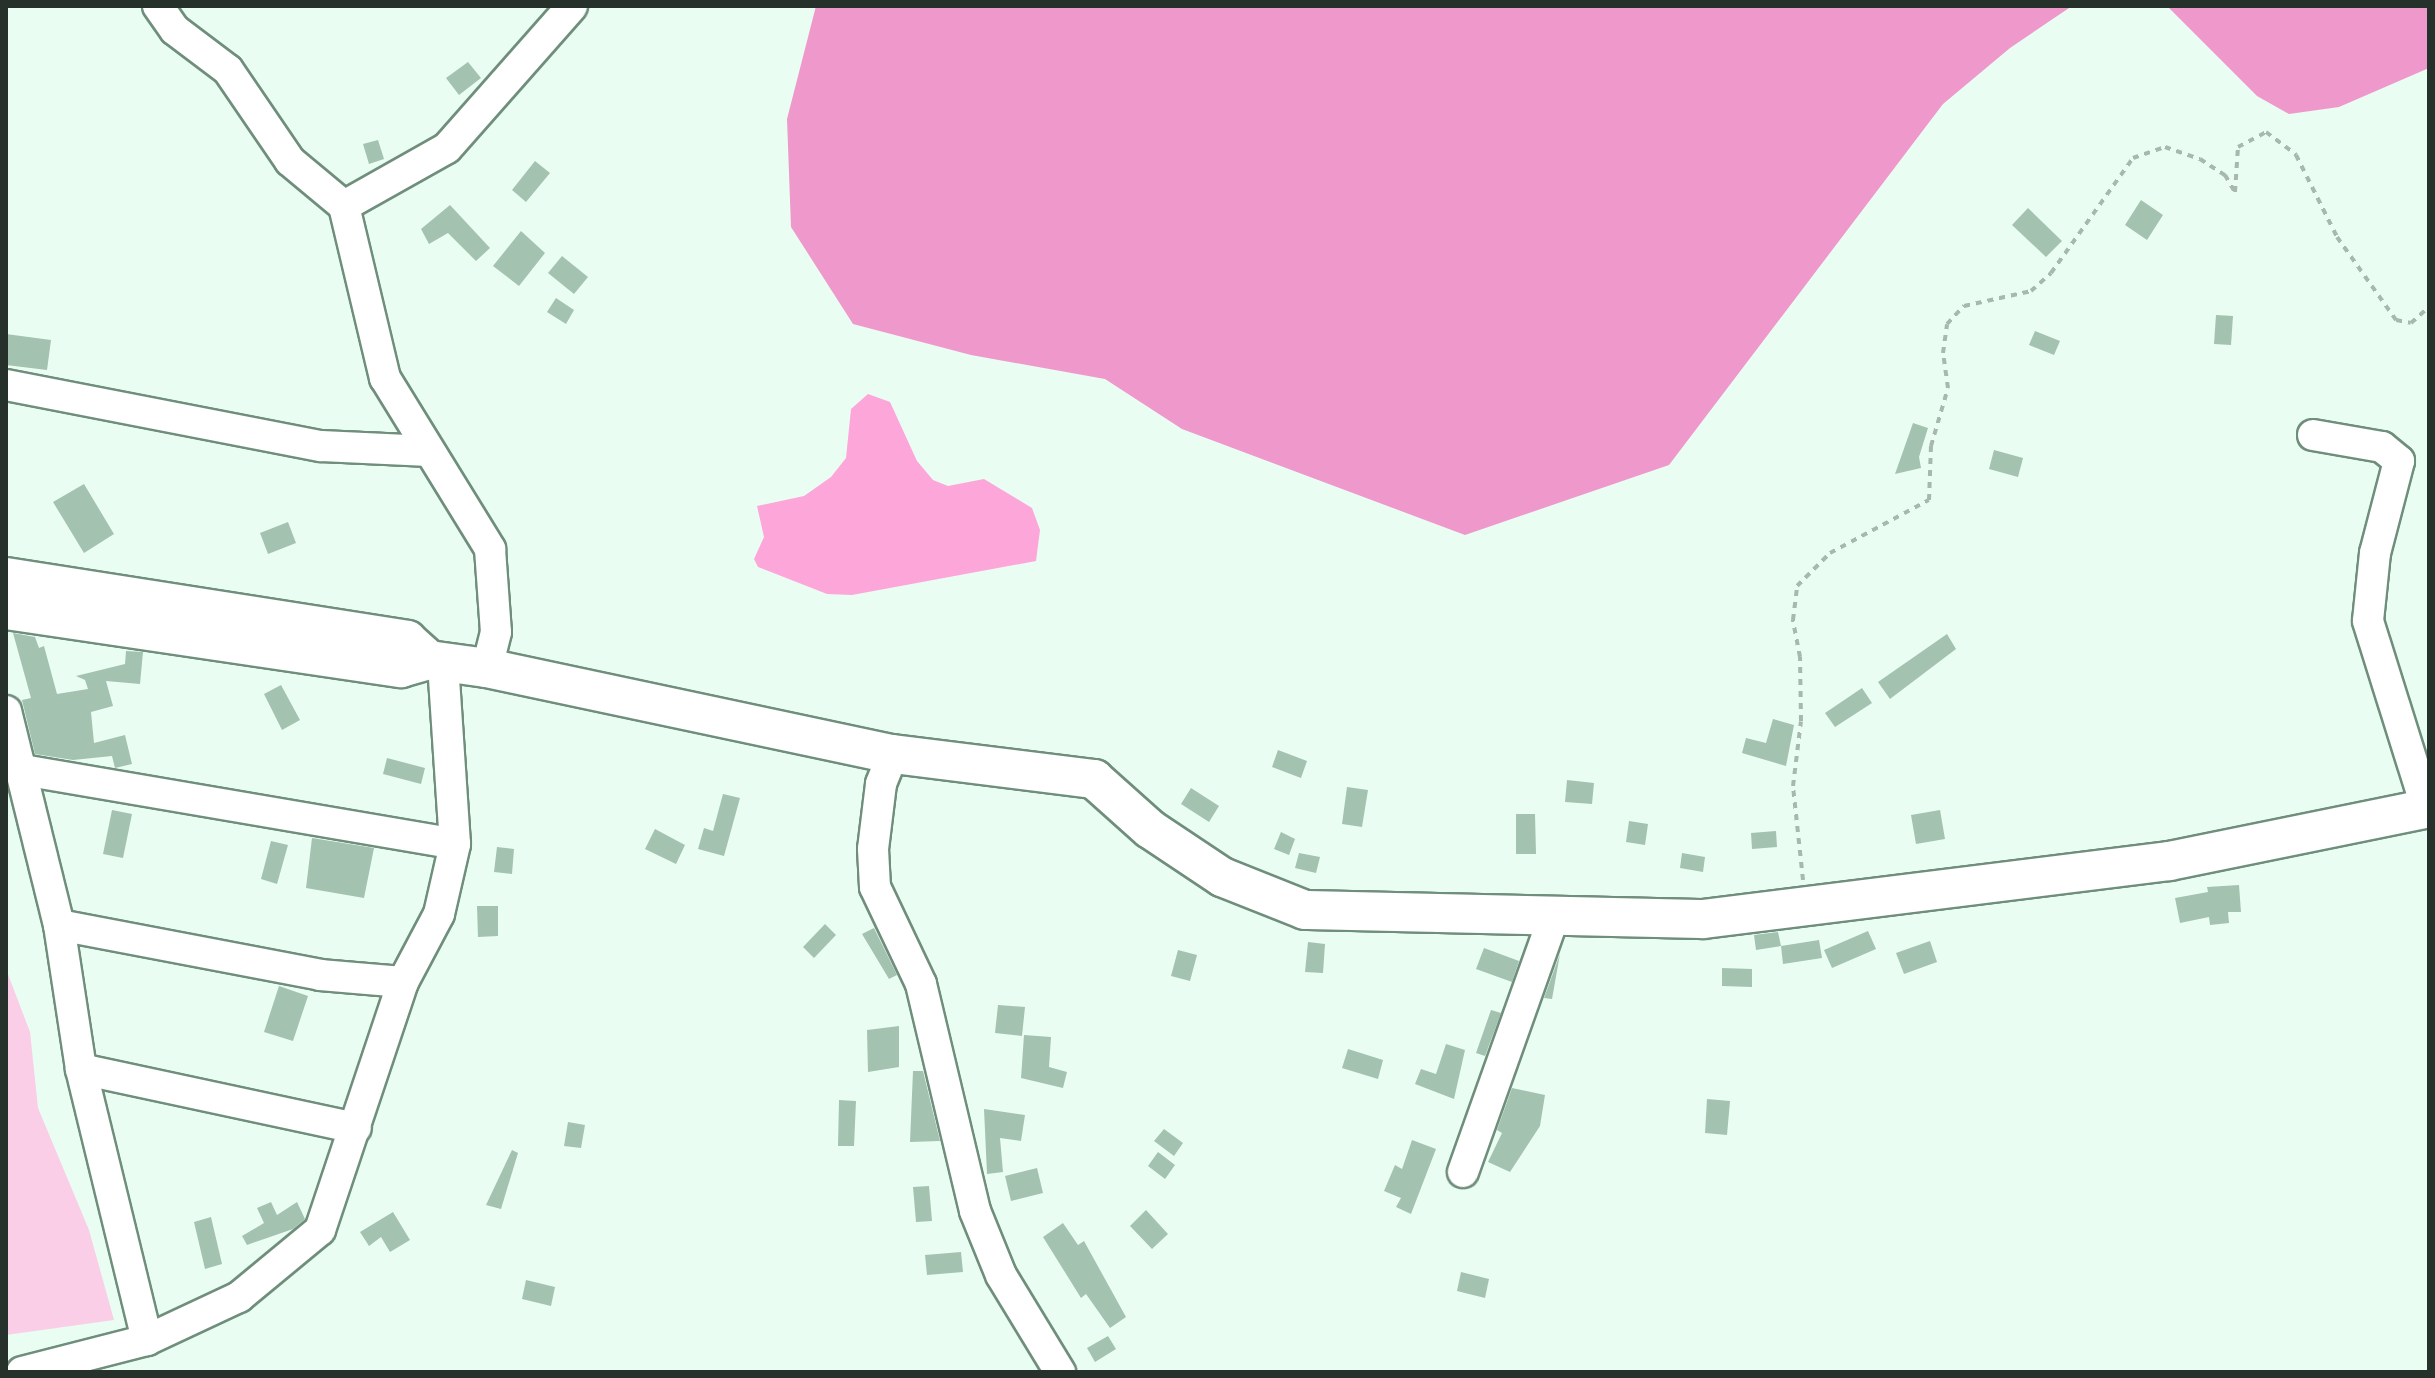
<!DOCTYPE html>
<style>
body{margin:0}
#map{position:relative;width:2435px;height:1378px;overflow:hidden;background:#eafdf2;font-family:"IBM Plex Sans",sans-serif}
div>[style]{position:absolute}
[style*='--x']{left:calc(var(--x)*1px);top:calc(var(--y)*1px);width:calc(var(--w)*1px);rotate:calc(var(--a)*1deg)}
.green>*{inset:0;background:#f9cee6}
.forest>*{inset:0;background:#ee98cb}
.water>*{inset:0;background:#fda6d9}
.building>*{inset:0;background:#a3c2b0}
.path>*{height:4px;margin-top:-2px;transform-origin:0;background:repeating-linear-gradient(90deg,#a7b8ae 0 6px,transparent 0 12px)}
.roads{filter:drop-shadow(2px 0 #6f8e7c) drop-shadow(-2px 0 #6f8e7c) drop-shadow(0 2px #6f8e7c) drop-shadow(0 -2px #6f8e7c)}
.minor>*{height:30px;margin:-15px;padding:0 15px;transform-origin:15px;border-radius:15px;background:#fff}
.major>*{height:38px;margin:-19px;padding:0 19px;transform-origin:19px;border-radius:19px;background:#fff}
span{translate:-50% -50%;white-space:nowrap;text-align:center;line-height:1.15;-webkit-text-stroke:6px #fff;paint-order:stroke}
.frame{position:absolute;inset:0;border:8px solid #25312a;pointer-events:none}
</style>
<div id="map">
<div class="green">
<i style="clip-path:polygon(6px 969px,30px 1032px,38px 1108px,89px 1230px,114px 1320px,6px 1335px)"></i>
</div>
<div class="forest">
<i style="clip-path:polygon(816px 6px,2072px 6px,2010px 48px,1943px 104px,1669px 465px,1465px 535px,1182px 429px,1105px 379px,971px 355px,853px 324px,791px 227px,787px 119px)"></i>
<i style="clip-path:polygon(2167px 6px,2429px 6px,2429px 68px,2339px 107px,2289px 114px,2257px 96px)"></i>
</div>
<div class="water">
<i style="clip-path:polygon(868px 394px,890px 402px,917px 461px,933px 480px,948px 486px,984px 479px,1032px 508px,1040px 530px,1036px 561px,852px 595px,827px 594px,758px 567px,754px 559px,764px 537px,757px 506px,804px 496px,831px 477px,846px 458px,851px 409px)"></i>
</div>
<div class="building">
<i style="clip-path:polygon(468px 62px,481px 78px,459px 95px,446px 78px)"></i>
<i style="clip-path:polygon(378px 140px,384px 159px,369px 164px,363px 144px)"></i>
<i style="clip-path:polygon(535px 161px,550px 173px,526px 202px,512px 190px)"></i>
<i style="clip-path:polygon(2141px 200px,2163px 215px,2147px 240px,2125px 225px)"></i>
<i style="clip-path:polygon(450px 205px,490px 248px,476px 261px,448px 233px,429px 244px,421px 229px)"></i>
<i style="clip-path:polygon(2028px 208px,2062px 241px,2046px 257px,2012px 225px)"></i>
<i style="clip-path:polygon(521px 231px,545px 253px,519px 286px,493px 266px)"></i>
<i style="clip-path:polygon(562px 256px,588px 277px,574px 294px,548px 273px)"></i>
<i style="clip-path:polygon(556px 298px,574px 310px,566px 324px,547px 312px)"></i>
<i style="clip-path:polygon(2216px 315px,2233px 316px,2231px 345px,2214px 344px)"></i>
<i style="clip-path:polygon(2035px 331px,2060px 341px,2054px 355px,2029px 345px)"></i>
<i style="clip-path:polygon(6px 334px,51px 340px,47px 370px,6px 365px)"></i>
<i style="clip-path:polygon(1913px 423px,1928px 428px,1919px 457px,1921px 468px,1895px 474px)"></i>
<i style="clip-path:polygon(1994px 450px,2023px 458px,2018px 477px,1989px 469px)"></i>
<i style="clip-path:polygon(84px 484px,114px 534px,84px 553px,53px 502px)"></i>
<i style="clip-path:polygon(288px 522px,296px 543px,268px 554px,260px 533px)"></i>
<i style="clip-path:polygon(13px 633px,35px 637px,39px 648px,44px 646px,57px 694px,88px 689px,85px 680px,76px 676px,125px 664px,126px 651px,143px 652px,140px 684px,106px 681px,113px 706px,91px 712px,94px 743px,125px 735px,132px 764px,115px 768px,112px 756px,73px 760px,35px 754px,22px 700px,31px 698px)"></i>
<i style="clip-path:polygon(1947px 634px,1956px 649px,1890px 699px,1878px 682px)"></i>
<i style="clip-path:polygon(281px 685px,300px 720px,282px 730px,264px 694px)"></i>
<i style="clip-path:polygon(1862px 688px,1872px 703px,1835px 727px,1825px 713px)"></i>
<i style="clip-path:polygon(1773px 719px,1794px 725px,1786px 766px,1742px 753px,1746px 738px,1766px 743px)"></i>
<i style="clip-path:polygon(1278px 750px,1307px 761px,1301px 778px,1272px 767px)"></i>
<i style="clip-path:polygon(387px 758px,425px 768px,421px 784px,383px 774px)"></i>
<i style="clip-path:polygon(1567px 780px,1594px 783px,1592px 804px,1565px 802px)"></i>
<i style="clip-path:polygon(1347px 787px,1368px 790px,1362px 827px,1342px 824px)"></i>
<i style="clip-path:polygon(1191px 788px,1219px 806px,1209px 822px,1181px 804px)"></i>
<i style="clip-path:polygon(723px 794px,740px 798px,724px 856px,698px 849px,704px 828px,713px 831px)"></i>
<i style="clip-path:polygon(112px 810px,132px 814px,123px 858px,103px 854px)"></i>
<i style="clip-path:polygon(1940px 810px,1945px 839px,1916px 844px,1911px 815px)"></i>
<i style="clip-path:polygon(1516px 814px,1535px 814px,1536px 854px,1516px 854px)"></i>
<i style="clip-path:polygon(1629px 821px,1648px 824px,1645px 845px,1626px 842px)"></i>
<i style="clip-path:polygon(655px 829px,685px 845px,676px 864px,645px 849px)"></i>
<i style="clip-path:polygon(1776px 831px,1777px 847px,1752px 849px,1751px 833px)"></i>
<i style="clip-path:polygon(1281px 832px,1295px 839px,1289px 855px,1274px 849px)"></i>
<i style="clip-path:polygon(312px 838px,374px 848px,364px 898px,306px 888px)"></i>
<i style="clip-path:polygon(271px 841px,288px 845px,277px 884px,261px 879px)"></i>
<i style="clip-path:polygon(497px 847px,514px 849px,512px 874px,494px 872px)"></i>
<i style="clip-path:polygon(1299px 853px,1320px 857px,1316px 873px,1295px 868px)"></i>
<i style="clip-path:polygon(1682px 853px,1705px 857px,1703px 872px,1680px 868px)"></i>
<i style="clip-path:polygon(2239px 885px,2241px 912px,2228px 912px,2229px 923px,2210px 925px,2209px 917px,2180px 923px,2175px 898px,2208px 892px,2207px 887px)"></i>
<i style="clip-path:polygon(477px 906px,498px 906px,498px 936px,478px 937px)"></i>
<i style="clip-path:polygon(825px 924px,836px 935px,814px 958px,803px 947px)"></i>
<i style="clip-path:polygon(874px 928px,897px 975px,889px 979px,862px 934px)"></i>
<i style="clip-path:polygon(1868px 931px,1876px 949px,1832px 968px,1824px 950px)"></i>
<i style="clip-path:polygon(1778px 932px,1781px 946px,1756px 950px,1754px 935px)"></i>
<i style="clip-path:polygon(1819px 940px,1822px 958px,1783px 964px,1781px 946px)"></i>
<i style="clip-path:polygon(1930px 941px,1937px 962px,1904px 974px,1896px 953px)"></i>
<i style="clip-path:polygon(1308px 942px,1325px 944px,1323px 973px,1305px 972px)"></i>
<i style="clip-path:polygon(1484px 948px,1519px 961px,1512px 982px,1476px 969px)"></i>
<i style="clip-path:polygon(1178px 950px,1197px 955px,1190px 981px,1171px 976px)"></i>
<i style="clip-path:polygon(1560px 954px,1552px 999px,1544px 998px)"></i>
<i style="clip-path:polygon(1722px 968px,1752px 969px,1752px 987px,1722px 986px)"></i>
<i style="clip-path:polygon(279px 986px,308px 996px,293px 1041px,264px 1032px)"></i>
<i style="clip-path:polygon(998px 1005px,1025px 1007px,1022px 1036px,995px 1033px)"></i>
<i style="clip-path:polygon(1491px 1010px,1501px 1013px,1485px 1056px,1476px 1053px)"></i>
<i style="clip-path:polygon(899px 1026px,899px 1067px,868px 1072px,867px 1030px)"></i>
<i style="clip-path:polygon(1024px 1035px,1051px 1037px,1049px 1067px,1067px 1072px,1063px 1088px,1021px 1078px)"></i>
<i style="clip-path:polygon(1446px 1044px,1465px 1050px,1454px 1099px,1415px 1084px,1421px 1069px,1436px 1074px)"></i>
<i style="clip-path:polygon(1348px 1049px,1383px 1060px,1378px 1079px,1342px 1068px)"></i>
<i style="clip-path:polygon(913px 1071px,923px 1071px,940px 1141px,910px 1142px)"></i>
<i style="clip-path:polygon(1512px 1088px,1545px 1095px,1540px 1126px,1510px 1172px,1488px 1162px,1502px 1133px,1497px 1130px)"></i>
<i style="clip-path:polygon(1707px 1099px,1730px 1101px,1727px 1135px,1705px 1133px)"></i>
<i style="clip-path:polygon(839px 1100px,856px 1101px,854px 1146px,838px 1146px)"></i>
<i style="clip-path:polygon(984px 1109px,1025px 1115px,1021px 1141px,1000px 1138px,1003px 1172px,987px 1174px)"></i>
<i style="clip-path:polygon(568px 1122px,585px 1125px,581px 1148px,564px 1146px)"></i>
<i style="clip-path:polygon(1164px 1129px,1183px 1143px,1174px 1156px,1154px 1141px)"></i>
<i style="clip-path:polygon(1412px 1140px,1436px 1149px,1411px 1214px,1396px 1207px,1401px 1198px,1384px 1191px,1395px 1165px,1402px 1169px)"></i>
<i style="clip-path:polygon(512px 1150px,518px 1153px,501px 1209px,486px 1205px)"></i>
<i style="clip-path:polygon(1158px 1152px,1175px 1165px,1165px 1179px,1148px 1166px)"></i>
<i style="clip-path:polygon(1037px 1168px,1043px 1193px,1011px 1201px,1005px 1176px)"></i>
<i style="clip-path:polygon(929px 1186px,932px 1221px,916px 1222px,913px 1187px)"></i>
<i style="clip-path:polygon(271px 1202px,277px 1215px,297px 1202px,305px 1219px,293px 1229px,247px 1245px,242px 1236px,264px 1223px,257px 1208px)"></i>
<i style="clip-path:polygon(1146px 1210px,1168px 1234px,1152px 1249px,1130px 1226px)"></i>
<i style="clip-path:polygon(393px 1212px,410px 1240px,390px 1252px,381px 1237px,369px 1246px,360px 1232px)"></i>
<i style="clip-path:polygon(211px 1217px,222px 1264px,205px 1269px,194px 1222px)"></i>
<i style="clip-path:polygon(1063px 1223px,1078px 1245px,1084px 1241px,1126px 1317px,1110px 1328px,1086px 1294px,1081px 1298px,1043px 1237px)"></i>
<i style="clip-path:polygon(961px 1252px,963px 1272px,927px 1275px,925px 1255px)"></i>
<i style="clip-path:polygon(1461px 1272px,1489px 1279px,1485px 1298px,1457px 1291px)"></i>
<i style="clip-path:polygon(526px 1280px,555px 1287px,551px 1306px,522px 1299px)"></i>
<i style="clip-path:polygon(1108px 1336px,1116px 1349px,1095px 1362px,1087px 1348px)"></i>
</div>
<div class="path">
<i style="--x:1803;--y:880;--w:95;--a:-96.1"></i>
<i style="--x:1793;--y:786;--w:65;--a:-83"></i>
<i style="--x:1801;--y:721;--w:64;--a:-90.9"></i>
<i style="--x:1800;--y:657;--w:38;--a:-101"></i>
<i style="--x:1793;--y:620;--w:34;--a:-83"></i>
<i style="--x:1797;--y:586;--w:47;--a:-45"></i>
<i style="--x:1830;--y:553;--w:112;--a:-28.2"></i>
<i style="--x:1929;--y:500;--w:54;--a:-87.9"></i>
<i style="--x:1931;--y:446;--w:60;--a:-73.7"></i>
<i style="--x:1948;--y:388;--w:35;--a:-98"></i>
<i style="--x:1943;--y:353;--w:29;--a:-82"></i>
<i style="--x:1947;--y:324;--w:25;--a:-47"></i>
<i style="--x:1964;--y:306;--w:69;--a:-12.6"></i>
<i style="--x:2031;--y:291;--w:27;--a:-42"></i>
<i style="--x:2051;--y:273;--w:141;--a:-54.5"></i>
<i style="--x:2133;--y:158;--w:34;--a:-19"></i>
<i style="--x:2165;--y:147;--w:37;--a:19"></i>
<i style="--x:2200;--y:159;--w:30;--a:33"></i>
<i style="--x:2225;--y:175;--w:20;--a:60"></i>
<i style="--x:2235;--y:192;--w:45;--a:-86.2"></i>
<i style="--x:2238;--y:147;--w:32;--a:-28"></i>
<i style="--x:2266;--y:132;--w:38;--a:37"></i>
<i style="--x:2296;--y:155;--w:92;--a:63.4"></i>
<i style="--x:2337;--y:237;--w:102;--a:54.6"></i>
<i style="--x:2396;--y:320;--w:15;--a:11"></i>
<i style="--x:2411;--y:323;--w:24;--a:-42"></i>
</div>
<div class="roads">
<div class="minor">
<i style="--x:158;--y:6;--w:29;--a:55"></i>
<i style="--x:175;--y:30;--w:66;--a:37"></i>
<i style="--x:228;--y:70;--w:110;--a:55.7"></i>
<i style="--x:290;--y:161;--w:70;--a:39.8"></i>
<i style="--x:344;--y:206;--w:177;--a:76.6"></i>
<i style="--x:385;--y:378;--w:201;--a:58.4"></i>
<i style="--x:490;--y:549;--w:83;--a:85.9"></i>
<i style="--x:496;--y:632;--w:37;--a:104"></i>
<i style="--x:344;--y:206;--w:118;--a:-29.4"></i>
<i style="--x:447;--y:148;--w:189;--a:-48.6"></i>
<i style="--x:6;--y:385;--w:321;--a:11"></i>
<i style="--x:321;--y:446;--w:108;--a:2.7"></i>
<i style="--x:2313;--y:435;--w:70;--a:9.9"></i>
<i style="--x:2382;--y:447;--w:22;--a:39"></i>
<i style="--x:2399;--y:461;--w:95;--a:104.6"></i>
<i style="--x:2375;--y:553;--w:68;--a:95.9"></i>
<i style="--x:2368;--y:621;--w:197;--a:72.6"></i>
<i style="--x:6;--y:711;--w:220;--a:76.1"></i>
<i style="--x:59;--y:925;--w:146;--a:81.3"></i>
<i style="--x:81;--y:1069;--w:279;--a:76.3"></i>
<i style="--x:893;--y:754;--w:32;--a:112"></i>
<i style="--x:881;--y:784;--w:65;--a:97"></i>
<i style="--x:873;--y:849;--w:38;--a:87"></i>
<i style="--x:875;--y:887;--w:107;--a:64.6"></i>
<i style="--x:921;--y:984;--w:233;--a:76.6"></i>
<i style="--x:975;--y:1211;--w:69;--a:67.9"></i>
<i style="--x:1001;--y:1275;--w:114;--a:58.7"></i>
<i style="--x:17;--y:769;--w:444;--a:9.7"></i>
<i style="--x:59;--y:925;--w:266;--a:10.8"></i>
<i style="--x:320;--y:975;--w:83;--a:4.8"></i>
<i style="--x:81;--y:1069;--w:281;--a:12.1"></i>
<i style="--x:1463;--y:1172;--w:271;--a:-70.4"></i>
<i style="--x:22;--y:1372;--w:129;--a:-14.4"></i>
<i style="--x:147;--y:1340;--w:102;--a:-25.1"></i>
<i style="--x:239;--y:1297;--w:105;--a:-39.6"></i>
<i style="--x:320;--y:1230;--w:262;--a:-71.5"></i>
<i style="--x:403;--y:982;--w:77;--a:-62.1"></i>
<i style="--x:439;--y:914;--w:72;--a:-77.1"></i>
<i style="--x:455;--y:844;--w:181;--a:-93.8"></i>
</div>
<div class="major">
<i style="--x:6;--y:577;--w:406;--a:8.9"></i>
<i style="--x:407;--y:640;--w:30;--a:42"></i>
<i style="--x:6;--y:610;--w:399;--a:8.4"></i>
<i style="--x:401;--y:668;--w:29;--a:-16"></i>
<i style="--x:429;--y:660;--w:59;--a:7.9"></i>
<i style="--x:487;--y:668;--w:415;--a:12"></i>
<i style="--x:893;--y:754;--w:203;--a:7.1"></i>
<i style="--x:1094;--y:779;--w:75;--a:41.8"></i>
<i style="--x:1150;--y:829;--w:87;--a:33.7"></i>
<i style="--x:1222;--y:877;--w:89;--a:21.7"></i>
<i style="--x:1305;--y:910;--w:398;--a:1.3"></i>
<i style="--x:1703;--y:919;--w:470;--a:-7.1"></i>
<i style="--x:2169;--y:861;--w:265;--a:-11.5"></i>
</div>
</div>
<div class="frame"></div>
</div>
